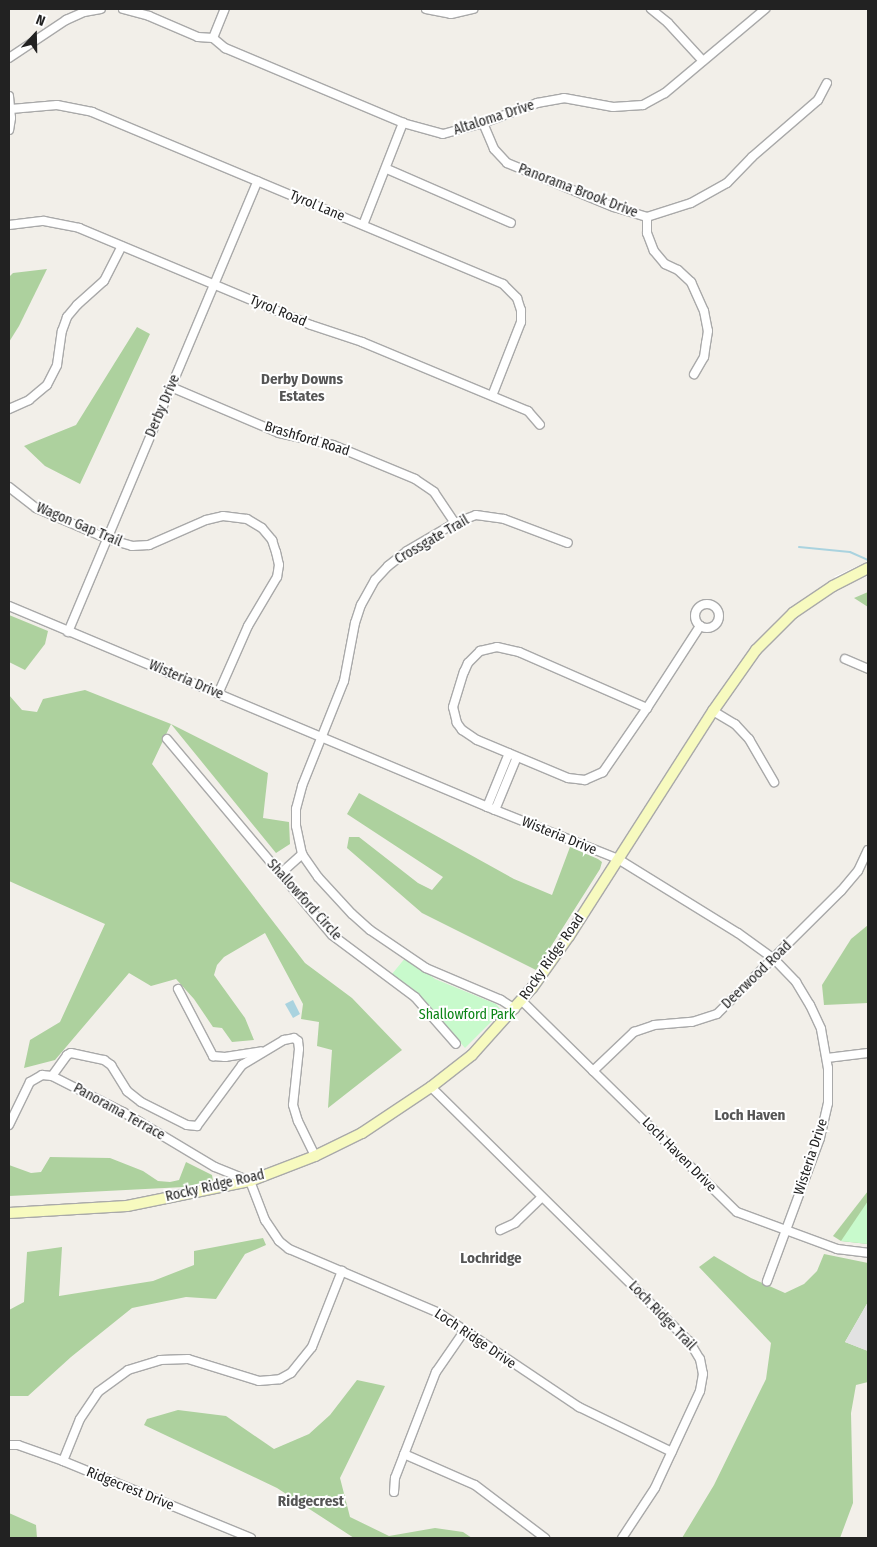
<!DOCTYPE html>
<style>
body{margin:0}
#map{position:relative;width:877px;height:1547px;overflow:hidden;background:#f2efe9;font-family:"Fira Sans Condensed",sans-serif}
div>[style]{position:absolute}
[style*='--x']{left:calc(var(--x)*1px);top:calc(var(--y)*1px);width:calc(var(--w)*1px);rotate:calc(var(--a)*1deg)}
.forest>*{inset:0;background:#add19e}
.park>*{inset:0;background:#c8facc}
.parking>*{inset:0;background:#e2e2e2}
.water>*{inset:0;background:#aad3df}
.pier>*{inset:0;background:#fff}
.stream>*{height:2px;margin:-1px;padding:0 1px;transform-origin:1px;border-radius:1px;background:#aad3df}
.roads{filter:drop-shadow(1px 0 #a9a9a9) drop-shadow(-1px 0 #a9a9a9) drop-shadow(0 1px #a9a9a9) drop-shadow(0 -1px #a9a9a9)}
.minor>*{height:8px;margin:-4px;padding:0 4px;transform-origin:4px;border-radius:4px;background:#fff}
.minor>.ring{margin:-4px;padding:0;box-sizing:content-box;background:none;border:8px solid #fff;border-radius:50%}
.secondary>*{height:10px;margin:-5px;padding:0 5px;transform-origin:5px;border-radius:5px;background:#f7fabf}
span{translate:-50% -50%;white-space:nowrap;text-align:center;line-height:1.15;-webkit-text-stroke:4px #fff;paint-order:stroke}
.street-label{font-size:14px;color:#222}
.park-label{font-size:14px;color:#0c8416}
.neighbourhood-label{font-size:15px;color:#555;font-weight:700}
.frame{position:absolute;inset:0;border:10px solid #222;pointer-events:none}
.north{position:absolute;left:10px;top:10px;width:50px;height:50px;-webkit-text-stroke:4px #fff;paint-order:stroke;rotate:21deg;font-size:14px;font-weight:700;line-height:20px;text-align:center;color:#222}
.north::after{content:'';display:block;margin:auto;width:18px;height:22px;background:#222;clip-path:polygon(50% 0,100% 100%,50% 72%,0 100%)}
</style>
<div id="map">
<div class="forest">
<i style="clip-path:polygon(47px 269px,19px 326px,9px 342px,9px 277px,13px 273px)"></i>
<i style="clip-path:polygon(137px 327px,150px 334px,80px 484px,45px 466px,24px 446px,76px 425px)"></i>
<i style="clip-path:polygon(868px 592px,868px 607px,854px 598px)"></i>
<i style="clip-path:polygon(9px 615px,48px 631px,45px 644px,25px 670px,9px 662px)"></i>
<i style="clip-path:polygon(85px 690px,171px 724px,268px 773px,263px 818px,289px 822px,290px 844px,276px 853px,171px 724px,152px 764px,305px 963px,352px 998px,402px 1050px,328px 1108px,332px 1050px,317px 1046px,319px 1022px,301px 1019px,303px 1004px,265px 933px,224px 957px,217px 965px,214px 975px,245px 1018px,254px 1040px,232px 1042px,222px 1028px,213px 1027px,194px 999px,176px 979px,151px 986px,129px 973px,55px 1060px,24px 1068px,30px 1040px,60px 1022px,105px 924px,9px 881px,9px 695px,22px 710px,37px 712px,43px 699px)"></i>
<i style="clip-path:polygon(359px 793px,514px 879px,552px 895px,570px 847px,598px 859px,602px 862px,600px 869px,536px 970px,422px 913px,347px 848px,349px 837px,359px 837px,418px 883px,432px 890px,443px 877px,347px 814px)"></i>
<i style="clip-path:polygon(868px 925px,868px 1003px,824px 1005px,822px 985px,851px 939px)"></i>
<i style="clip-path:polygon(50px 1157px,110px 1158px,143px 1171px,158px 1181px,170px 1182px,179px 1180px,186px 1162px,212px 1175px,213px 1181px,184px 1187px,9px 1196px,9px 1165px,31px 1173px,41px 1172px)"></i>
<i style="clip-path:polygon(868px 1191px,868px 1244px,841px 1241px,833px 1236px)"></i>
<i style="clip-path:polygon(263px 1238px,266px 1245px,245px 1254px,216px 1299px,186px 1297px,132px 1308px,71px 1357px,28px 1396px,9px 1396px,9px 1310px,24px 1302px,27px 1252px,62px 1247px,59px 1296px,153px 1281px,194px 1265px,194px 1251px)"></i>
<i style="clip-path:polygon(824px 1254px,868px 1263px,868px 1302px,845px 1342px,868px 1351px,868px 1382px,856px 1385px,851px 1413px,853px 1503px,840px 1538px,682px 1538px,714px 1485px,766px 1379px,771px 1343px,699px 1267px,714px 1256px,751px 1278px,785px 1293px,804px 1284px,817px 1271px)"></i>
<i style="clip-path:polygon(357px 1380px,385px 1386px,340px 1478px,350px 1517px,389px 1536px,435px 1528px,463px 1532px,472px 1538px,354px 1538px,277px 1488px,144px 1425px,147px 1419px,178px 1410px,226px 1416px,274px 1449px,309px 1434px,330px 1415px)"></i>
<i style="clip-path:polygon(9px 1513px,36px 1525px,37px 1538px,9px 1538px)"></i>
</div>
<div class="park">
<i style="clip-path:polygon(406px 957px,435px 979px,496px 1004px,502px 1011px,465px 1048px,419px 995px,392px 974px)"></i>
<i style="clip-path:polygon(868px 1201px,868px 1244px,841px 1241px)"></i>
</div>
<div class="parking">
<i style="clip-path:polygon(868px 1302px,868px 1351px,845px 1342px)"></i>
</div>
<div class="water">
<i style="clip-path:polygon(293px 1000px,300px 1014px,293px 1018px,285px 1004px)"></i>
</div>
<div class="pier">
<i style="clip-path:polygon(868px 561px,868px 576px,847px 585px,834px 577px)"></i>
</div>
<div class="stream">
<i style="--x:799;--y:547;--w:51;--a:5.6"></i>
<i style="--x:850;--y:552;--w:20;--a:24"></i>
</div>
<div class="roads">
<div class="minor">
<i style="--x:123;--y:9;--w:27;--a:15"></i>
<i style="--x:149;--y:16;--w:53;--a:23.2"></i>
<i style="--x:198;--y:37;--w:15;--a:4"></i>
<i style="--x:213;--y:38;--w:16;--a:40"></i>
<i style="--x:225;--y:48;--w:193;--a:22.8"></i>
<i style="--x:403;--y:123;--w:41;--a:15.4"></i>
<i style="--x:443;--y:134;--w:41;--a:-15.4"></i>
<i style="--x:483;--y:123;--w:58;--a:-20.3"></i>
<i style="--x:537;--y:103;--w:27;--a:-10"></i>
<i style="--x:564;--y:98;--w:50;--a:10.4"></i>
<i style="--x:613;--y:107;--w:30;--a:-4"></i>
<i style="--x:643;--y:105;--w:25;--a:-29"></i>
<i style="--x:665;--y:93;--w:131;--a:-40"></i>
<i style="--x:426;--y:9;--w:25;--a:11"></i>
<i style="--x:451;--y:14;--w:23;--a:-13"></i>
<i style="--x:651;--y:9;--w:22;--a:39"></i>
<i style="--x:668;--y:23;--w:50;--a:47.4"></i>
<i style="--x:213;--y:38;--w:31;--a:-68"></i>
<i style="--x:9;--y:58;--w:69;--a:-33.7"></i>
<i style="--x:66;--y:20;--w:20;--a:-24"></i>
<i style="--x:84;--y:12;--w:17;--a:-10"></i>
<i style="--x:9;--y:96;--w:22;--a:85"></i>
<i style="--x:11;--y:118;--w:12;--a:99"></i>
<i style="--x:11;--y:109;--w:46;--a:-5"></i>
<i style="--x:57;--y:105;--w:36;--a:11"></i>
<i style="--x:92;--y:112;--w:446;--a:22.7"></i>
<i style="--x:503;--y:284;--w:20;--a:45"></i>
<i style="--x:517;--y:298;--w:13;--a:72"></i>
<i style="--x:521;--y:310;--w:12;--a:90"></i>
<i style="--x:521;--y:322;--w:79;--a:111.4"></i>
<i style="--x:483;--y:123;--w:28;--a:67"></i>
<i style="--x:494;--y:149;--w:19;--a:47"></i>
<i style="--x:507;--y:163;--w:116;--a:22.4"></i>
<i style="--x:614;--y:207;--w:34;--a:17"></i>
<i style="--x:647;--y:217;--w:46;--a:-17.7"></i>
<i style="--x:691;--y:203;--w:41;--a:-29.1"></i>
<i style="--x:727;--y:183;--w:36;--a:-46"></i>
<i style="--x:752;--y:157;--w:87;--a:-40.8"></i>
<i style="--x:818;--y:100;--w:19;--a:-62"></i>
<i style="--x:387;--y:169;--w:135;--a:23.5"></i>
<i style="--x:647;--y:217;--w:16;--a:90"></i>
<i style="--x:647;--y:233;--w:19;--a:69"></i>
<i style="--x:654;--y:251;--w:17;--a:50"></i>
<i style="--x:665;--y:264;--w:14;--a:25"></i>
<i style="--x:678;--y:270;--w:18;--a:43"></i>
<i style="--x:691;--y:282;--w:32;--a:66"></i>
<i style="--x:704;--y:311;--w:20;--a:79"></i>
<i style="--x:708;--y:331;--w:12;--a:99"></i>
<i style="--x:706;--y:343;--w:14;--a:98"></i>
<i style="--x:704;--y:357;--w:20;--a:120"></i>
<i style="--x:9;--y:225;--w:35;--a:-7"></i>
<i style="--x:44;--y:221;--w:36;--a:11"></i>
<i style="--x:79;--y:228;--w:251;--a:22.7"></i>
<i style="--x:311;--y:325;--w:54;--a:18.4"></i>
<i style="--x:362;--y:342;--w:180;--a:22.6"></i>
<i style="--x:528;--y:411;--w:18;--a:49"></i>
<i style="--x:363;--y:225;--w:110;--a:-68.6"></i>
<i style="--x:171;--y:387;--w:117;--a:23.1"></i>
<i style="--x:279;--y:433;--w:55;--a:12.5"></i>
<i style="--x:333;--y:445;--w:89;--a:22.5"></i>
<i style="--x:415;--y:479;--w:23;--a:34"></i>
<i style="--x:434;--y:492;--w:37;--a:56"></i>
<i style="--x:9;--y:409;--w:22;--a:-24"></i>
<i style="--x:29;--y:400;--w:23;--a:-40"></i>
<i style="--x:47;--y:385;--w:22;--a:-63"></i>
<i style="--x:57;--y:365;--w:34;--a:-82"></i>
<i style="--x:62;--y:331;--w:15;--a:-70"></i>
<i style="--x:67;--y:317;--w:16;--a:-50"></i>
<i style="--x:77;--y:305;--w:36;--a:-42"></i>
<i style="--x:104;--y:281;--w:39;--a:-63"></i>
<i style="--x:9;--y:487;--w:34;--a:38"></i>
<i style="--x:36;--y:508;--w:78;--a:23.3"></i>
<i style="--x:108;--y:539;--w:25;--a:16"></i>
<i style="--x:132;--y:546;--w:17;--a:-3"></i>
<i style="--x:149;--y:545;--w:62;--a:-23.7"></i>
<i style="--x:206;--y:520;--w:17;--a:-13"></i>
<i style="--x:223;--y:516;--w:24;--a:7"></i>
<i style="--x:247;--y:519;--w:17;--a:31"></i>
<i style="--x:262;--y:528;--w:16;--a:50"></i>
<i style="--x:272;--y:540;--w:13;--a:72"></i>
<i style="--x:276;--y:552;--w:13;--a:77"></i>
<i style="--x:279;--y:565;--w:12;--a:99"></i>
<i style="--x:277;--y:577;--w:57;--a:120.6"></i>
<i style="--x:248;--y:626;--w:74;--a:113.8"></i>
<i class="ring" style="left:695px;top:604px;width:16px;height:16px"></i>
<i style="--x:9;--y:606;--w:527;--a:22.77"></i>
<i style="--x:495;--y:810;--w:132;--a:21.7"></i>
<i style="--x:618;--y:859;--w:141;--a:31.7"></i>
<i style="--x:738;--y:933;--w:44;--a:35.8"></i>
<i style="--x:774;--y:959;--w:32;--a:46"></i>
<i style="--x:796;--y:982;--w:27;--a:59"></i>
<i style="--x:810;--y:1005;--w:26;--a:65"></i>
<i style="--x:821;--y:1029;--w:40;--a:80"></i>
<i style="--x:828;--y:1068;--w:35;--a:90"></i>
<i style="--x:828;--y:1103;--w:36;--a:103"></i>
<i style="--x:820;--y:1138;--w:153;--a:110.3"></i>
<i style="--x:68;--y:632;--w:489;--a:-67.2"></i>
<i style="--x:497;--y:647;--w:23;--a:13"></i>
<i style="--x:519;--y:652;--w:140;--a:23.6"></i>
<i style="--x:647;--y:708;--w:78;--a:124.5"></i>
<i style="--x:603;--y:772;--w:20;--a:156"></i>
<i style="--x:585;--y:780;--w:17;--a:-173"></i>
<i style="--x:568;--y:778;--w:99;--a:-157.3"></i>
<i style="--x:477;--y:740;--w:18;--a:-146"></i>
<i style="--x:462;--y:730;--w:9;--a:-126"></i>
<i style="--x:457;--y:723;--w:16;--a:-104"></i>
<i style="--x:453;--y:707;--w:37;--a:-73"></i>
<i style="--x:464;--y:672;--w:10;--a:-66"></i>
<i style="--x:468;--y:663;--w:17;--a:-45"></i>
<i style="--x:480;--y:651;--w:17;--a:-13"></i>
<i style="--x:845;--y:659;--w:25;--a:23"></i>
<i style="--x:647;--y:708;--w:98;--a:-57.1"></i>
<i style="--x:713;--y:711;--w:26;--a:31"></i>
<i style="--x:735;--y:724;--w:21;--a:47"></i>
<i style="--x:749;--y:739;--w:50;--a:59.8"></i>
<i style="--x:167;--y:739;--w:256;--a:49.9"></i>
<i style="--x:332;--y:935;--w:104;--a:36.8"></i>
<i style="--x:415;--y:997;--w:62;--a:48.9"></i>
<i style="--x:487;--y:807;--w:58;--a:-67.8"></i>
<i style="--x:495;--y:810;--w:57;--a:-67.5"></i>
<i style="--x:280;--y:874;--w:30;--a:-42"></i>
<i style="--x:178;--y:989;--w:76;--a:62.4"></i>
<i style="--x:213;--y:1056;--w:12;--a:5"></i>
<i style="--x:225;--y:1057;--w:36;--a:-9"></i>
<i style="--x:522;--y:1001;--w:301;--a:44.5"></i>
<i style="--x:737;--y:1212;--w:107;--a:20.3"></i>
<i style="--x:837;--y:1249;--w:31;--a:7"></i>
<i style="--x:515;--y:1009;--w:17;--a:-147"></i>
<i style="--x:501;--y:1000;--w:82;--a:-156.9"></i>
<i style="--x:426;--y:968;--w:68;--a:-145.8"></i>
<i style="--x:370;--y:930;--w:24;--a:-138"></i>
<i style="--x:352;--y:914;--w:50;--a:-132.6"></i>
<i style="--x:318;--y:877;--w:28;--a:-125"></i>
<i style="--x:302;--y:854;--w:29;--a:-102"></i>
<i style="--x:296;--y:826;--w:17;--a:-90"></i>
<i style="--x:296;--y:809;--w:24;--a:-75"></i>
<i style="--x:302;--y:786;--w:113;--a:-68.2"></i>
<i style="--x:344;--y:681;--w:59;--a:-79.3"></i>
<i style="--x:355;--y:623;--w:19;--a:-72"></i>
<i style="--x:361;--y:605;--w:29;--a:-61"></i>
<i style="--x:375;--y:580;--w:19;--a:-47"></i>
<i style="--x:388;--y:566;--w:24;--a:-38"></i>
<i style="--x:407;--y:551;--w:56;--a:-30.3"></i>
<i style="--x:455;--y:523;--w:22;--a:-21"></i>
<i style="--x:476;--y:515;--w:28;--a:8"></i>
<i style="--x:504;--y:519;--w:68;--a:20.6"></i>
<i style="--x:827;--y:1058;--w:41;--a:-7"></i>
<i style="--x:593;--y:1071;--w:57;--a:-43.6"></i>
<i style="--x:634;--y:1032;--w:21;--a:-19"></i>
<i style="--x:654;--y:1025;--w:38;--a:-5"></i>
<i style="--x:692;--y:1022;--w:26;--a:-18"></i>
<i style="--x:717;--y:1014;--w:175;--a:-44.8"></i>
<i style="--x:841;--y:891;--w:26;--a:-50"></i>
<i style="--x:858;--y:871;--w:23;--a:-65"></i>
<i style="--x:52;--y:1076;--w:26;--a:-54"></i>
<i style="--x:67;--y:1055;--w:4;--a:-27"></i>
<i style="--x:71;--y:1053;--w:34;--a:12"></i>
<i style="--x:104;--y:1060;--w:9;--a:36"></i>
<i style="--x:111;--y:1065;--w:31;--a:58"></i>
<i style="--x:127;--y:1091;--w:18;--a:38"></i>
<i style="--x:141;--y:1102;--w:51;--a:26.6"></i>
<i style="--x:187;--y:1125;--w:10;--a:6"></i>
<i style="--x:197;--y:1126;--w:76;--a:-53.6"></i>
<i style="--x:242;--y:1065;--w:49;--a:-30.8"></i>
<i style="--x:284;--y:1040;--w:10;--a:-11"></i>
<i style="--x:294;--y:1038;--w:5;--a:37"></i>
<i style="--x:298;--y:1041;--w:8;--a:83"></i>
<i style="--x:299;--y:1049;--w:56;--a:96.1"></i>
<i style="--x:293;--y:1105;--w:17;--a:73"></i>
<i style="--x:298;--y:1121;--w:39;--a:64"></i>
<i style="--x:431;--y:1087;--w:362;--a:44.6"></i>
<i style="--x:689;--y:1341;--w:21;--a:59"></i>
<i style="--x:700;--y:1359;--w:15;--a:79"></i>
<i style="--x:703;--y:1374;--w:17;--a:100"></i>
<i style="--x:700;--y:1391;--w:107;--a:114.9"></i>
<i style="--x:655;--y:1488;--w:60;--a:123.4"></i>
<i style="--x:9;--y:1125;--w:48;--a:-64"></i>
<i style="--x:30;--y:1082;--w:14;--a:-30"></i>
<i style="--x:42;--y:1075;--w:10;--a:6"></i>
<i style="--x:52;--y:1076;--w:80;--a:26.9"></i>
<i style="--x:123;--y:1112;--w:107;--a:30.9"></i>
<i style="--x:215;--y:1167;--w:38;--a:22"></i>
<i style="--x:250;--y:1181;--w:42;--a:69"></i>
<i style="--x:265;--y:1220;--w:25;--a:56"></i>
<i style="--x:279;--y:1241;--w:13;--a:39"></i>
<i style="--x:289;--y:1249;--w:163;--a:23.1"></i>
<i style="--x:439;--y:1313;--w:169;--a:33.9"></i>
<i style="--x:579;--y:1407;--w:103;--a:25.8"></i>
<i style="--x:500;--y:1230;--w:17;--a:-25"></i>
<i style="--x:515;--y:1223;--w:37;--a:-44"></i>
<i style="--x:9;--y:1445;--w:9;--a:0"></i>
<i style="--x:18;--y:1445;--w:48;--a:19.6"></i>
<i style="--x:63;--y:1461;--w:203;--a:22.3"></i>
<i style="--x:404;--y:1454;--w:77;--a:23.6"></i>
<i style="--x:475;--y:1485;--w:88;--a:37.1"></i>
<i style="--x:63;--y:1461;--w:45;--a:-68"></i>
<i style="--x:80;--y:1419;--w:32;--a:-56"></i>
<i style="--x:98;--y:1392;--w:37;--a:-36"></i>
<i style="--x:128;--y:1370;--w:34;--a:-17"></i>
<i style="--x:160;--y:1360;--w:28;--a:-2"></i>
<i style="--x:188;--y:1359;--w:74;--a:17.2"></i>
<i style="--x:259;--y:1381;--w:21;--a:-5"></i>
<i style="--x:280;--y:1379;--w:13;--a:-29"></i>
<i style="--x:291;--y:1373;--w:33;--a:-51"></i>
<i style="--x:312;--y:1347;--w:82;--a:-68.5"></i>
<i style="--x:394;--y:1492;--w:14;--a:-86"></i>
<i style="--x:395;--y:1478;--w:114;--a:-68.9"></i>
<i style="--x:436;--y:1372;--w:51;--a:-55.4"></i>
</div>
<div class="secondary">
<i style="--x:9;--y:1213;--w:118;--a:-3.4"></i>
<i style="--x:127;--y:1206;--w:126;--a:-11.5"></i>
<i style="--x:250;--y:1181;--w:70;--a:-21"></i>
<i style="--x:315;--y:1156;--w:52;--a:-26.1"></i>
<i style="--x:362;--y:1133;--w:83;--a:-33.7"></i>
<i style="--x:431;--y:1087;--w:52;--a:-38"></i>
<i style="--x:472;--y:1055;--w:90;--a:-48.2"></i>
<i style="--x:532;--y:988;--w:64;--a:-54.6"></i>
<i style="--x:569;--y:936;--w:267;--a:-57.4"></i>
<i style="--x:713;--y:711;--w:75;--a:-54.8"></i>
<i style="--x:756;--y:650;--w:52;--a:-45"></i>
<i style="--x:793;--y:613;--w:48;--a:-34"></i>
<i style="--x:833;--y:586;--w:39;--a:-27"></i>
</div>
</div>
<div class="street-label">
<span style="left:494px;top:118px;rotate:-18deg">Altaloma Drive</span>
<span style="left:578px;top:191px;rotate:21deg">Panorama Brook Drive</span>
<span style="left:317px;top:206px;rotate:23deg">Tyrol Lane</span>
<span style="left:278px;top:311px;rotate:23deg">Tyrol Road</span>
<span style="left:163px;top:406px;rotate:-67deg">Derby Drive</span>
<span style="left:307px;top:439px;rotate:17deg">Brashford Road</span>
<span style="left:79px;top:525px;rotate:23deg">Wagon Gap Trail</span>
<span style="left:432px;top:540px;rotate:-30deg">Crossgate Trail</span>
<span style="left:186px;top:680px;rotate:23deg">Wisteria Drive</span>
<span style="left:559px;top:836px;rotate:22deg">Wisteria Drive</span>
<span style="left:304px;top:900px;rotate:48deg">Shallowford Circle</span>
<span style="left:552px;top:957px;rotate:-55deg">Rocky Ridge Road</span>
<span style="left:757px;top:975px;rotate:-44deg">Deerwood Road</span>
<span style="left:119px;top:1112px;rotate:29deg">Panorama Terrace</span>
<span style="left:679px;top:1155px;rotate:45deg">Loch Haven Drive</span>
<span style="left:811px;top:1157px;rotate:-72deg">Wisteria Drive</span>
<span style="left:215px;top:1186px;rotate:-13deg">Rocky Ridge Road</span>
<span style="left:662px;top:1316px;rotate:46deg">Loch Ridge Trail</span>
<span style="left:475px;top:1339px;rotate:34deg">Loch Ridge Drive</span>
<span style="left:130px;top:1489px;rotate:22deg">Ridgecrest Drive</span>
</div>
<div class="park-label">
<span style="left:467px;top:1015px">Shallowford Park</span>
</div>
<div class="neighbourhood-label">
<span style="left:302px;top:388px">Derby Downs<br>Estates</span>
<span style="left:750px;top:1116px">Loch Haven</span>
<span style="left:491px;top:1259px">Lochridge</span>
<span style="left:311px;top:1502px">Ridgecrest</span>
</div>
<div class="frame"></div>
<div class="north">N</div>
</div>
